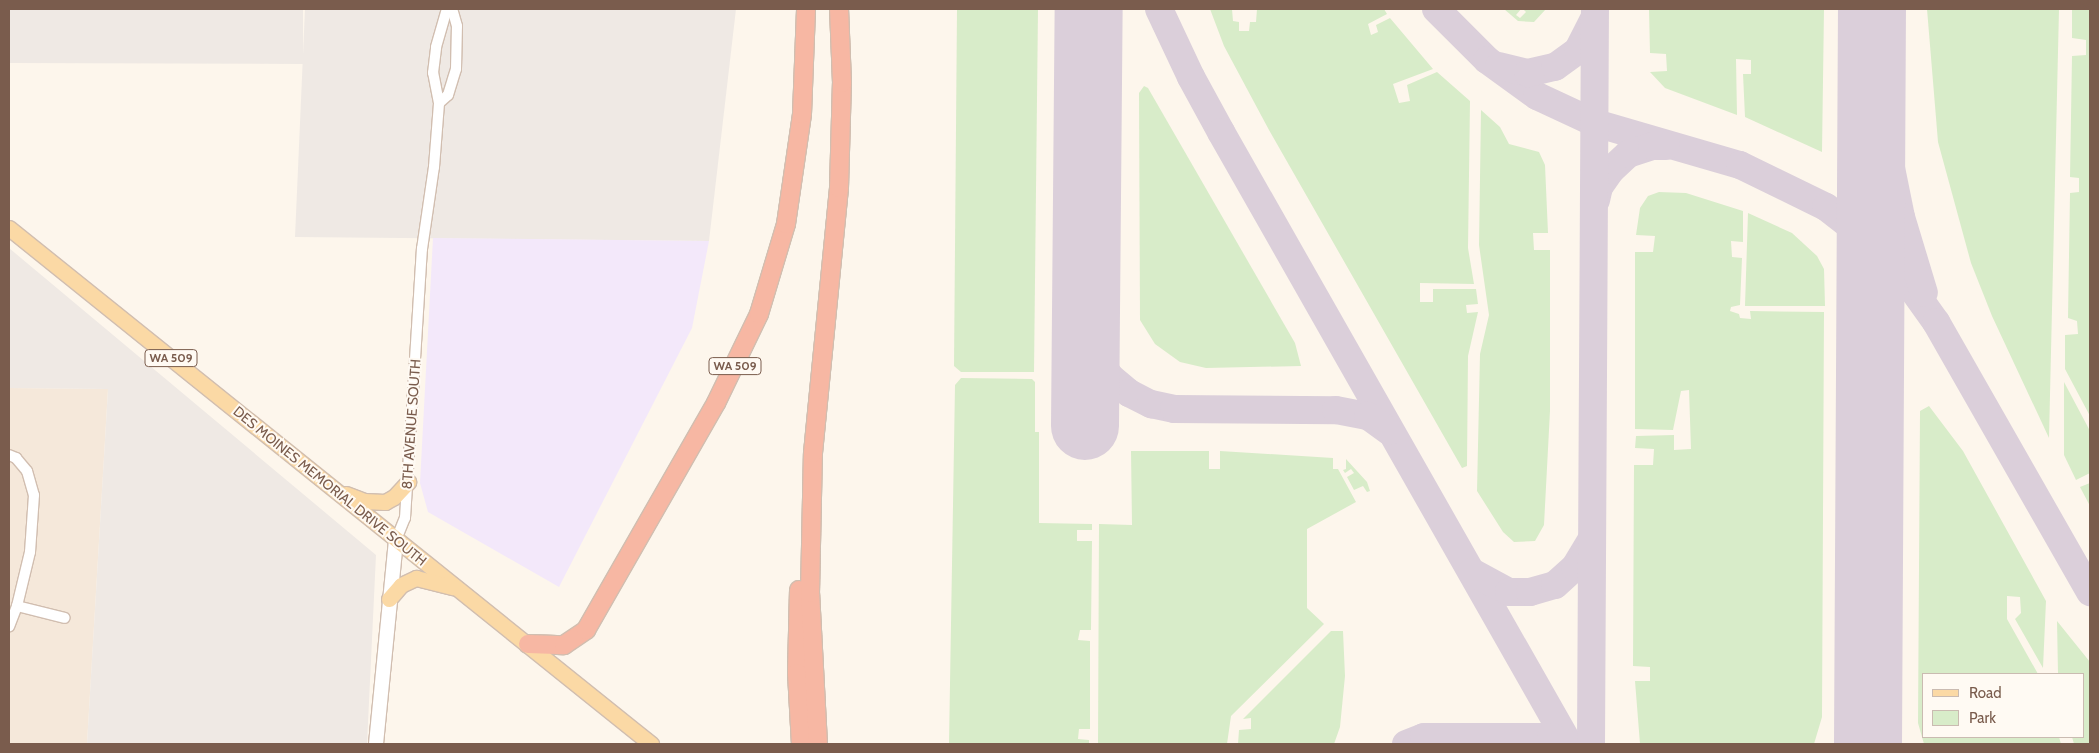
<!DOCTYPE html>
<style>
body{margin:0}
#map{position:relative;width:2099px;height:753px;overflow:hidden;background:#fdf6ec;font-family:Cabin,sans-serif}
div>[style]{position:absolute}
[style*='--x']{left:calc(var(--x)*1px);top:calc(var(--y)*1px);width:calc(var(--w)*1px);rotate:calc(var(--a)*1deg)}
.residential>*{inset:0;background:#f5e8da}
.industrial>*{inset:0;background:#efe9e4}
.education>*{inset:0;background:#f3e8fa}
.green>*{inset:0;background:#d8ecc9}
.taxiway>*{height:28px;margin:-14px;padding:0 14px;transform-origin:14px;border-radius:14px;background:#dbcfda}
.runway>*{height:68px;margin:-34px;padding:0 34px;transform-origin:34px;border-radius:34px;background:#dbcfda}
.roads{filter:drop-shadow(1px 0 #d1beb0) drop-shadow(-1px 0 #d1beb0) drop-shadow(0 1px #d1beb0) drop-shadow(0 -1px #d1beb0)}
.street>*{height:10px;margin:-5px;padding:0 5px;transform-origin:5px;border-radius:5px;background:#fff}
.secondary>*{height:14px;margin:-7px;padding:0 7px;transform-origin:7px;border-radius:7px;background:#fff}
.primary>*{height:15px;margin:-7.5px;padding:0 7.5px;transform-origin:7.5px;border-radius:7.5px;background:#fbd9a5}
.highway>*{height:18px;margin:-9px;padding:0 9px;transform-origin:9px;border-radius:9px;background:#f7b7a3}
span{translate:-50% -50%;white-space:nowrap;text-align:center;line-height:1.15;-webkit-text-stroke:4px #fffaf3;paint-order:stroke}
.shield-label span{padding:1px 4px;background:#fffaf3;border:1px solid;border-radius:4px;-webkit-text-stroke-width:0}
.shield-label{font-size:12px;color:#7a5c4d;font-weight:700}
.street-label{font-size:14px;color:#7a5c4d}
.frame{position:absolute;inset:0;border:10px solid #7a5c4d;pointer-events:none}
.legend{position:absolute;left:1922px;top:673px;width:162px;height:65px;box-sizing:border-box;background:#fffaf3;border:1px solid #cabbb1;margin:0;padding:6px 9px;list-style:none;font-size:15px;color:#7a5c4d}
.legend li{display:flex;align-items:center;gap:10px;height:25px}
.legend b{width:25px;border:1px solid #cabbb1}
</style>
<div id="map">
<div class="residential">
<i style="clip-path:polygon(9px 388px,108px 389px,87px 744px,9px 744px)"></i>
</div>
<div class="industrial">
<i style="clip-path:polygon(9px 9px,303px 9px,303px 64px,9px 63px)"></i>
<i style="clip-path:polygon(305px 9px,736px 9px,709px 241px,295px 237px)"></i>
<i style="clip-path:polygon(9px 248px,376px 555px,367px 744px,87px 744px,108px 389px,9px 388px)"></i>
</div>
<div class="education">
<i style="clip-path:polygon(433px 238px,709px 241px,692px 328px,559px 587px,428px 512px,420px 483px)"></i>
</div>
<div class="green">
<i style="clip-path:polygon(957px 9px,1038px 9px,1034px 372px,961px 372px,954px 366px)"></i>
<i style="clip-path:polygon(1210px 9px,1232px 9px,1233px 21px,1239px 22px,1239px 31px,1249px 31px,1250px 22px,1256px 22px,1257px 9px,1384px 9px,1387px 14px,1368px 24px,1371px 35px,1378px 32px,1376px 25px,1390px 18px,1433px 69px,1393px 84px,1399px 103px,1410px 101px,1407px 85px,1437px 72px,1470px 101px,1468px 248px,1474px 284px,1420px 283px,1420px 302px,1433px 302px,1433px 289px,1476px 289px,1478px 304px,1466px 305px,1467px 313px,1478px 312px,1468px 356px,1467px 466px,1462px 468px,1269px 130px,1224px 46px)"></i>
<i style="clip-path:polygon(1504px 9px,1521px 9px,1516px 15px,1520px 18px,1526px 12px,1523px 9px,1546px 9px,1534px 22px,1518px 21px)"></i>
<i style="clip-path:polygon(1649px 9px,1824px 9px,1822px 152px,1745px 117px,1743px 74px,1751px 74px,1751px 60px,1736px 59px,1737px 115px,1665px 88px,1650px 72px,1667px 71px,1666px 54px,1650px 53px)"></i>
<i style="clip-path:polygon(1927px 9px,2059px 9px,2049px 438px,1992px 316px,1971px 263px,1938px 142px)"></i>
<i style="clip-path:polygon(2072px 9px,2090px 9px,2090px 416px,2065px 369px,2065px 335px,2078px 334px,2077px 321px,2068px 318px,2070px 193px,2079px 192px,2079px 178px,2070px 177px,2072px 56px,2086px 55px,2086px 40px,2072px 38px)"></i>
<i style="clip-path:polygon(1144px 86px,1148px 88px,1295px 343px,1301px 366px,1206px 368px,1180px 362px,1155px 344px,1140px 320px,1139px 93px)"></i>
<i style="clip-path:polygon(1481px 110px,1500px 127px,1509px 144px,1539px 152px,1545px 165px,1548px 233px,1533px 233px,1534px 250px,1550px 250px,1550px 411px,1544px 525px,1535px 541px,1514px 542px,1503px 532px,1477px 491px,1480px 354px,1489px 315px,1479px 245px)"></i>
<i style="clip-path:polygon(1659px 192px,1686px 193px,1743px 211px,1743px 242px,1731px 241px,1732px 257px,1742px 258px,1740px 305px,1731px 307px,1730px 311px,1739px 314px,1740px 318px,1751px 319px,1750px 311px,1824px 312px,1822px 717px,1814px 744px,1640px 744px,1635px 681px,1650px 681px,1650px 667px,1633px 666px,1634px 465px,1653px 465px,1654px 449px,1635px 448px,1636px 436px,1674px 435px,1674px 450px,1691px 449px,1689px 390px,1681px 391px,1673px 430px,1635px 429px,1635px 252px,1653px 252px,1655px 236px,1636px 235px,1640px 208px,1648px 196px)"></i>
<i style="clip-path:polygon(1748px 213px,1792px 233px,1817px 256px,1824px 269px,1825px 306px,1745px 306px)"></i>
<i style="clip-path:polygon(961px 378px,1032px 379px,1035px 382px,1035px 432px,1039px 432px,1039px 523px,1092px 524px,1092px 530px,1077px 530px,1077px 541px,1092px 541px,1091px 630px,1080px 630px,1078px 640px,1090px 641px,1090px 729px,1079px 729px,1078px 739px,1089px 740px,1089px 744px,949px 744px,955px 385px)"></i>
<i style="clip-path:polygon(2064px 382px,2090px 431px,2090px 473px,2076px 480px,2064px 455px)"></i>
<i style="clip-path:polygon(1929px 406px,1963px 451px,2046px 601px,2043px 668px,2015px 619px,2021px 613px,2020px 597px,2007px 596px,2007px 619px,2038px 674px,1923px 674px,1923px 737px,2059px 737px,2061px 744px,1924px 744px,1918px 723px,1920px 411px)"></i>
<i style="clip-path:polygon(1131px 451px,1209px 451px,1209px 469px,1220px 469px,1220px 451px,1333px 458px,1333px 469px,1338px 469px,1356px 502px,1307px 529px,1307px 608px,1324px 624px,1231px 716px,1227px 744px,1098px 744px,1099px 524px,1132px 525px)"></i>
<i style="clip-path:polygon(1346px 459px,1367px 482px,1370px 491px,1367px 492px,1363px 486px,1354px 490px,1347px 477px,1354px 473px,1351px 469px,1345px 473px,1343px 470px,1346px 469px)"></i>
<i style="clip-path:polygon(2090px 483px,2090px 506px,2080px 487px)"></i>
<i style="clip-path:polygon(2057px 621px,2090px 662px,2090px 744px,2074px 744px,2072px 737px,2083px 737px,2083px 674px,2058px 674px)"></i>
<i style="clip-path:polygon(1331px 631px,1343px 631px,1345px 676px,1340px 727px,1334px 744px,1238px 744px,1239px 730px,1251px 729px,1251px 718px,1243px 719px)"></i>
</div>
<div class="taxiway">
<i style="--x:1159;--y:9;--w:75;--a:64.8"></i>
<i style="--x:1191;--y:77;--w:63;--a:61.4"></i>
<i style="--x:1221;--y:132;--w:704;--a:60.38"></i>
<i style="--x:1436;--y:9;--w:72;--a:45"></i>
<i style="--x:1487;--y:60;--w:62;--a:35.8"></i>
<i style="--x:1537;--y:96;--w:64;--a:25"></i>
<i style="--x:1595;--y:123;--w:151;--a:16.2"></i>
<i style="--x:1740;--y:165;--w:96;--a:26"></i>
<i style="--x:1826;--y:207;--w:57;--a:37.9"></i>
<i style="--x:1871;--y:242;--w:52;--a:47.4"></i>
<i style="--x:1906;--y:280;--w:52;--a:54.5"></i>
<i style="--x:1936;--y:322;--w:311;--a:60.3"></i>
<i style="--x:1875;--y:9;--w:150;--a:84.6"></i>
<i style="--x:1889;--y:158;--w:60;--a:78.5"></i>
<i style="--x:1901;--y:217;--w:79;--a:73.2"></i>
<i style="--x:1499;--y:66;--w:30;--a:14"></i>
<i style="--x:1528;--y:73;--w:28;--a:-13"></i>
<i style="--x:1555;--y:67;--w:29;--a:-36"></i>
<i style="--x:1578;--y:50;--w:33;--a:-63"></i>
<i style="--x:1596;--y:200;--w:13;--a:-77"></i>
<i style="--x:1599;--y:187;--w:21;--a:-55"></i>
<i style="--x:1611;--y:170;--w:23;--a:-43"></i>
<i style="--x:1628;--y:154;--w:25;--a:-18"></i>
<i style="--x:1652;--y:146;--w:14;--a:0"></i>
<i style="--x:1087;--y:320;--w:38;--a:75"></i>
<i style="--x:1097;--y:357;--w:24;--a:57"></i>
<i style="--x:1110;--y:377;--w:25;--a:40"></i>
<i style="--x:1129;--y:393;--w:25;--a:27"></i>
<i style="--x:1151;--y:404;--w:24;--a:12"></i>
<i style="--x:1174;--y:409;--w:162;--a:0.4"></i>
<i style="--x:1336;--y:410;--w:33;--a:11"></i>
<i style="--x:1368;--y:416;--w:26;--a:36"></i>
<i style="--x:1472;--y:572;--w:42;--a:28.4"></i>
<i style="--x:1509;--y:592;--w:21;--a:0"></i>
<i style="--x:1530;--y:592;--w:26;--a:-16"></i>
<i style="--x:1555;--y:585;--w:27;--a:-42"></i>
<i style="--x:1575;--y:567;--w:33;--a:-59"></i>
<i style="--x:1406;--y:744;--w:19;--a:-21"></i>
<i style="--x:1424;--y:737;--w:127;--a:0"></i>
<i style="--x:1551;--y:737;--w:17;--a:25"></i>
<i style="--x:1591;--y:744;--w:735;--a:-89.69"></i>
</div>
<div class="runway">
<i style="--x:1085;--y:426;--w:417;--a:-89.5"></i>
<i style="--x:1868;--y:744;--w:735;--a:-89.69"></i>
</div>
<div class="roads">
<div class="street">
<i style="--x:439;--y:103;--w:12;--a:-42"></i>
<i style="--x:448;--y:95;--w:27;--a:-73"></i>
<i style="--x:456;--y:69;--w:43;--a:-88.7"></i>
<i style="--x:457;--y:26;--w:18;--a:-106"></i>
<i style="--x:9;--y:455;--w:8;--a:23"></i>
<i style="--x:16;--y:458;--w:17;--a:50"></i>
<i style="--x:27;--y:471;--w:25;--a:74"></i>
<i style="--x:34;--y:495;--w:57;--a:94"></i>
<i style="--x:30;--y:552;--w:56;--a:103.5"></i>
<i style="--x:17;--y:606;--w:22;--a:111"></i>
<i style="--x:396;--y:540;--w:24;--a:-68"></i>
<i style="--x:405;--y:518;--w:270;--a:-86.4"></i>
<i style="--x:422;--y:249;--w:83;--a:-81.7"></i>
<i style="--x:434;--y:167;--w:64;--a:-85.5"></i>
<i style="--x:439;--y:103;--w:31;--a:-101"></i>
<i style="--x:433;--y:73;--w:26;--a:-83"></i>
<i style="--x:436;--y:47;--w:40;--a:-74"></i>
<i style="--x:17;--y:606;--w:49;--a:14"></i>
</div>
<div class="secondary">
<i style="--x:376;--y:744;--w:205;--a:-84.4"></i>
</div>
<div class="primary">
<i style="--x:9;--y:228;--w:824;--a:38.79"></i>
<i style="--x:346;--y:494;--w:19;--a:21"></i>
<i style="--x:364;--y:501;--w:21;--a:3"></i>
<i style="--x:385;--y:502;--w:10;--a:-29"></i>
<i style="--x:394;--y:497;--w:21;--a:-47"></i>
<i style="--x:389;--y:599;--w:18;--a:-49"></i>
<i style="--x:401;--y:585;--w:17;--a:-25"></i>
<i style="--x:416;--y:578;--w:38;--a:14"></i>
</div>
<div class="highway">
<i style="--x:799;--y:590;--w:83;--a:91.4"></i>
<i style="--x:797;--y:673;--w:71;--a:86.8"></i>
<i style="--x:528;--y:644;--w:36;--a:2"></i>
<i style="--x:564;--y:645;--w:27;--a:-34"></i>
<i style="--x:586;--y:630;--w:262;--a:-60.2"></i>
<i style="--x:716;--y:403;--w:99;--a:-64.2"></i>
<i style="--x:759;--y:314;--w:94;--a:-73.3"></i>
<i style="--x:786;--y:224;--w:111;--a:-81.7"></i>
<i style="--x:802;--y:114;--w:105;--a:-87.8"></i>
<i style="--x:818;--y:744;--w:151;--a:-93"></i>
<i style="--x:810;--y:593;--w:140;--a:-88.8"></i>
<i style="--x:813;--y:453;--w:266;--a:-84.4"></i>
<i style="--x:839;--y:188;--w:105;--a:-88.4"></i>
<i style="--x:842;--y:83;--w:74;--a:-92.3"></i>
</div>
</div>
<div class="shield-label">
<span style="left:171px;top:358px">WA 509</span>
<span style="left:735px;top:366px">WA 509</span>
</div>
<div class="street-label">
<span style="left:411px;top:424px;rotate:-86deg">8TH AVENUE SOUTH</span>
<span style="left:330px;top:486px;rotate:39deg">DES MOINES MEMORIAL DRIVE SOUTH</span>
</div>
<div class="frame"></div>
<ul class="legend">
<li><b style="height:6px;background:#fbd9a5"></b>Road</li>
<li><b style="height:14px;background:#d8ecc9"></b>Park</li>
</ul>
</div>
